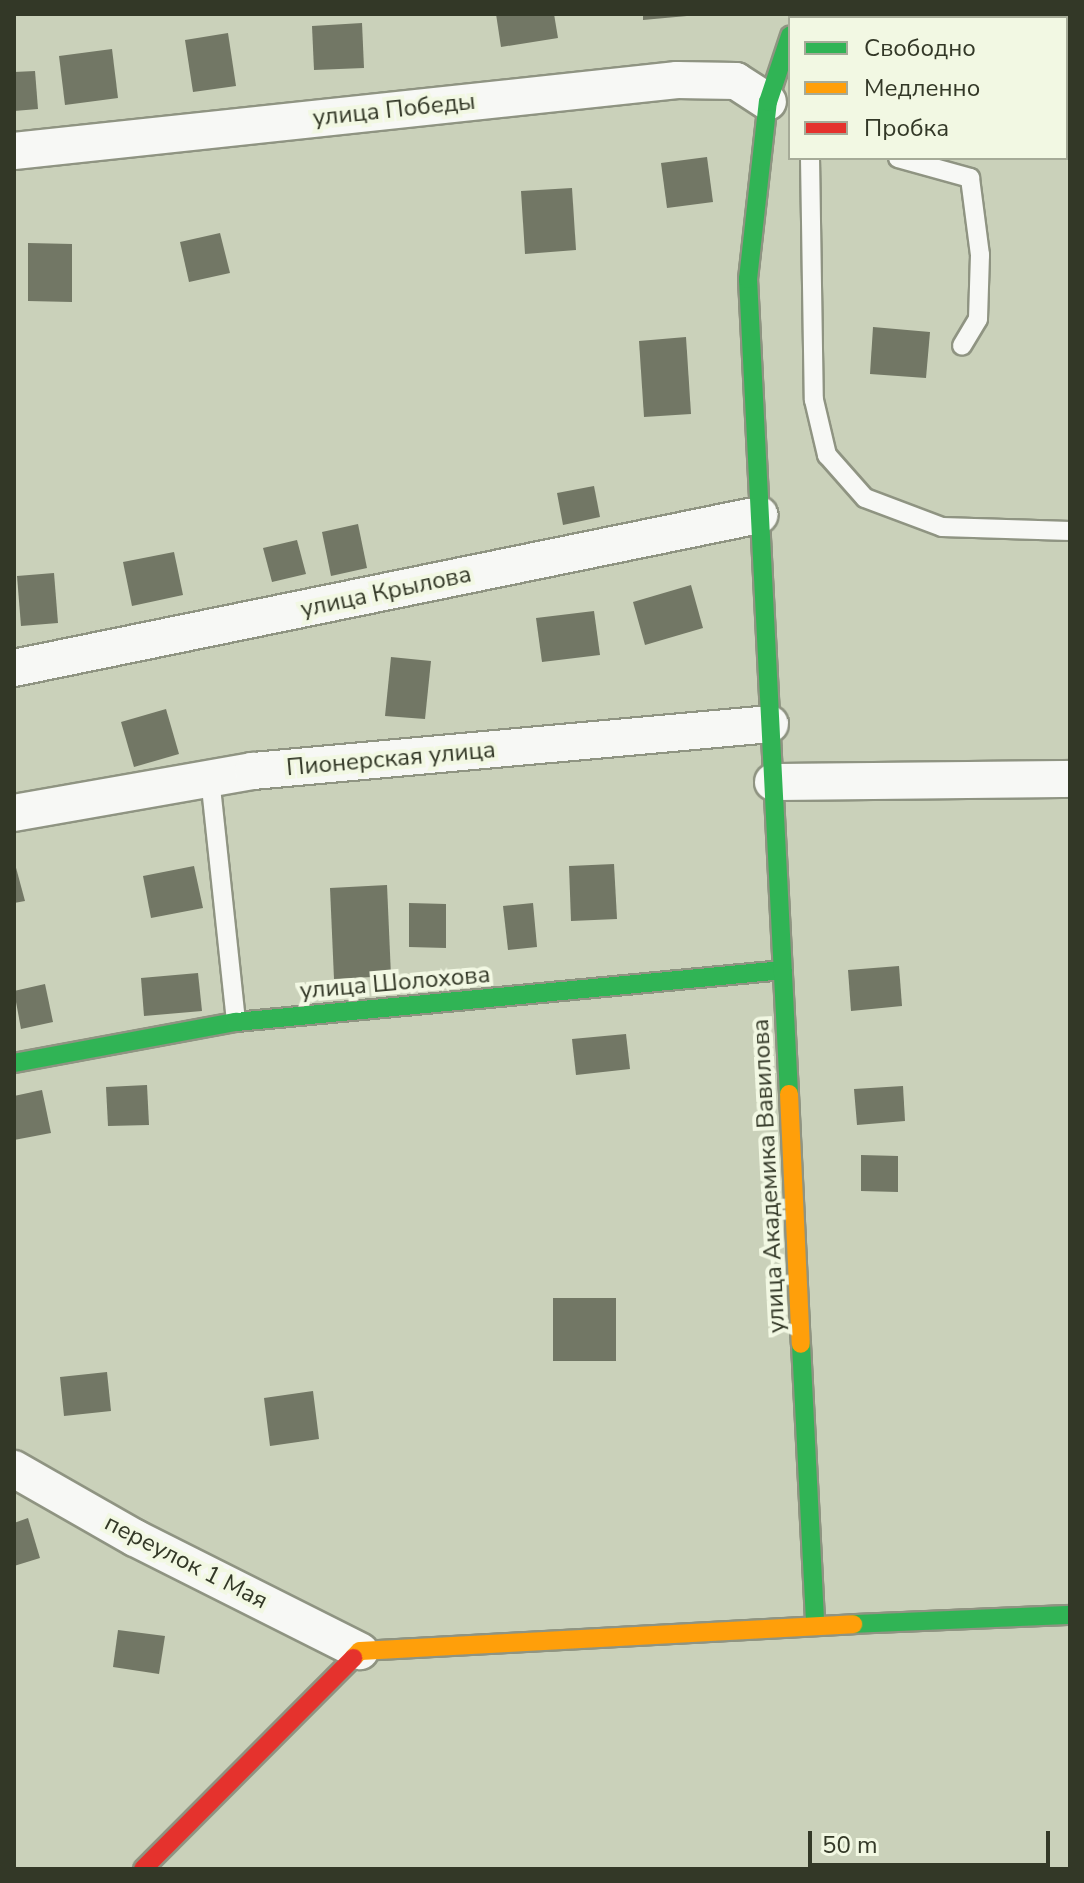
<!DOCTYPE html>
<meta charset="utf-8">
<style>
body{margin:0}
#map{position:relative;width:1084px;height:1883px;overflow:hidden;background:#cad1ba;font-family:"Nunito Sans",sans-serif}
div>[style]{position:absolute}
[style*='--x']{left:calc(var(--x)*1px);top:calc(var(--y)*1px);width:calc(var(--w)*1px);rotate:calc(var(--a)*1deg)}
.building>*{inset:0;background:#727765}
.roads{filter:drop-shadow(2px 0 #8f9482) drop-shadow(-2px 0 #8f9482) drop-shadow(0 2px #8f9482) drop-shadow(0 -2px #8f9482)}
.lane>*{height:18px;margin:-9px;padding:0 9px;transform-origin:9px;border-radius:9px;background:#f7f8f5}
.street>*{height:36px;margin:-18px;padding:0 18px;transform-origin:18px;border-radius:18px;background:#f7f8f5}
.fast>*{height:18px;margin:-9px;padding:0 9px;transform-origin:9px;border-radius:9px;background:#30b455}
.slow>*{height:18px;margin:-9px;padding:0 9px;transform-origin:9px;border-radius:9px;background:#ff9f0a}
.jam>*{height:18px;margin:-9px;padding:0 9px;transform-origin:9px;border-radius:9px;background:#e5322d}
span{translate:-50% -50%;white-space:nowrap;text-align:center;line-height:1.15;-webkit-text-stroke:8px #f2f8e3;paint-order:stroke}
.street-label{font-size:24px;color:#333827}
.frame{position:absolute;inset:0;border:16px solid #333827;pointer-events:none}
.legend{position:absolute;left:788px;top:16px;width:280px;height:144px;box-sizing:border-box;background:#f2f8e3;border:2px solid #a6ab98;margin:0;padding:10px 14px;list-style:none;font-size:24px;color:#333827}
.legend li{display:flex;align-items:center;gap:16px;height:40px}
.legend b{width:40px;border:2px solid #a6ab98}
.scale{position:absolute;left:808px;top:1831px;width:242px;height:36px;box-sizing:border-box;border:4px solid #333827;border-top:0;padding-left:10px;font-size:24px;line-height:28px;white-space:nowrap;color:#333827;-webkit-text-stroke:6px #f2f8e3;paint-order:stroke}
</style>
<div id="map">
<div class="building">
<i style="clip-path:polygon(496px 14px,554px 14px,558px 38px,501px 47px)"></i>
<i style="clip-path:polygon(643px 14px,687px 14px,687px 16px,643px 20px)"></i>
<i style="clip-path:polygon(877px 14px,941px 14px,876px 18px)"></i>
<i style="clip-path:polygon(362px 23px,364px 68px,314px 70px,312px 26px)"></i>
<i style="clip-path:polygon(228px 33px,236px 86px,193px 92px,185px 40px)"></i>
<i style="clip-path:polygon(112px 49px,118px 98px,65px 105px,59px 56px)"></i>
<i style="clip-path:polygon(35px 71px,38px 109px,14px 111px,14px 72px)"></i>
<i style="clip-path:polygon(707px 157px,713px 202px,667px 208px,661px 163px)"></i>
<i style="clip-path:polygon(572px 188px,576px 250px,525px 254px,521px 191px)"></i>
<i style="clip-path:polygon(220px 233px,230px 273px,189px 282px,180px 242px)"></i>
<i style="clip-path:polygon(28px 243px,72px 244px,72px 302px,28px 301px)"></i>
<i style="clip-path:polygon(873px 327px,930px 332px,926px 378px,870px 374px)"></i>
<i style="clip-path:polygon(686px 337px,691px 414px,644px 417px,639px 341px)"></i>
<i style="clip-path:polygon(594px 486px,600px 517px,563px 525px,557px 493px)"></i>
<i style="clip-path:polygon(358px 524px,367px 568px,331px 576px,322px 532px)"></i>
<i style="clip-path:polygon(297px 540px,306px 574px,272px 582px,263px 548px)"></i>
<i style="clip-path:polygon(174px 552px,183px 595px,132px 606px,123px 562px)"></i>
<i style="clip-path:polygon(54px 573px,58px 623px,21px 626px,17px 576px)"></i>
<i style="clip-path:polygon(691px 585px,703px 628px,645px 645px,633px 602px)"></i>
<i style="clip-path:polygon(594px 611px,600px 655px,542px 662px,536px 618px)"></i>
<i style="clip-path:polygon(391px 657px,431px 661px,425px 719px,385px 716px)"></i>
<i style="clip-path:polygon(166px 709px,179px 754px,134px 767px,121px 722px)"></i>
<i style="clip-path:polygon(15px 864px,25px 901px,14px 903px,14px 865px)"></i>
<i style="clip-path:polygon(614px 864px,617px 919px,571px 921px,569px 866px)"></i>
<i style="clip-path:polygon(194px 866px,203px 908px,151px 918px,143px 876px)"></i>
<i style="clip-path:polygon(387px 885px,391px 976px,334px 979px,330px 888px)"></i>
<i style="clip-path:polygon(409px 903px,446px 904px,446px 948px,409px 947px)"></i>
<i style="clip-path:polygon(533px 903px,537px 947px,508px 950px,503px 906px)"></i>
<i style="clip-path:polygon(899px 966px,902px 1006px,851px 1011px,848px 970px)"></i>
<i style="clip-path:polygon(198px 973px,202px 1011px,144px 1016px,141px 978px)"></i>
<i style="clip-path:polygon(45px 984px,53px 1022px,21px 1029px,14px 991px)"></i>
<i style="clip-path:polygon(626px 1034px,630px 1069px,576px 1075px,572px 1039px)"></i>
<i style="clip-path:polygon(147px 1085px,149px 1125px,108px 1126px,106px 1087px)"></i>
<i style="clip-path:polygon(903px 1086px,905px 1121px,857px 1125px,854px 1089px)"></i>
<i style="clip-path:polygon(42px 1090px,51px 1133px,14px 1140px,14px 1096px)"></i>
<i style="clip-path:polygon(861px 1155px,898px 1156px,898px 1192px,861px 1191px)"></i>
<i style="clip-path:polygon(553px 1298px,616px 1298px,616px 1361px,553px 1361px)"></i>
<i style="clip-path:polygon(107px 1372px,111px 1411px,64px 1416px,60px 1377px)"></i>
<i style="clip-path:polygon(313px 1391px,319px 1439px,270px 1446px,264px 1398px)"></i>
<i style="clip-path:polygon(28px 1518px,40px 1558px,14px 1566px,14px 1523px)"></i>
<i style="clip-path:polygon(118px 1630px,165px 1636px,159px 1674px,113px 1667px)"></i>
</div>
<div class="roads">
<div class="lane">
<i style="--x:810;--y:158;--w:242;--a:89.1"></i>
<i style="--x:814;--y:400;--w:57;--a:76.7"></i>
<i style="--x:827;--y:455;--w:57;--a:48.5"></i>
<i style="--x:865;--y:498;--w:82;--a:20.6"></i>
<i style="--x:942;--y:527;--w:128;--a:1.8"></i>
<i style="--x:898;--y:158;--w:75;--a:15.5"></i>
<i style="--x:970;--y:178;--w:78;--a:82.6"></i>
<i style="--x:980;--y:255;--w:64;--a:91.8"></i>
<i style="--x:978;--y:319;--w:31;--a:121"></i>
<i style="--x:210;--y:778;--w:245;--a:83.9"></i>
</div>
<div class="street">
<i style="--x:14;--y:151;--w:667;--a:-6.11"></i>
<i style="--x:677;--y:80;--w:59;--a:1"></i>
<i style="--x:736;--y:81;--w:38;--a:33"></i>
<i style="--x:14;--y:668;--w:761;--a:-11.61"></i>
<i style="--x:773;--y:782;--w:297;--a:-0.6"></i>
<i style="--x:14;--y:813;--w:243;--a:-10"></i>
<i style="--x:253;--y:771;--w:519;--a:-5.19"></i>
<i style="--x:14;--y:1469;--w:139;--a:29.7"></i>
<i style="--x:135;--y:1538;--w:252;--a:26.7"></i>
</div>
<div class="fast">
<i style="--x:14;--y:1063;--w:226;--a:-10.5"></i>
<i style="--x:236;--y:1022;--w:549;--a:-5.43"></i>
<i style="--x:789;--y:1094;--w:816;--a:-92.88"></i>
<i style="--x:748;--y:279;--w:178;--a:-83.6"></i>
<i style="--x:768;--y:102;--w:70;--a:-71.6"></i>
<i style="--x:801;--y:1344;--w:281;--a:87.1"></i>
<i style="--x:853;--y:1624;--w:217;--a:-2.4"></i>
</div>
<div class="slow">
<i style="--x:789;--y:1094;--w:250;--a:87.3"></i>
<i style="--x:353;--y:1658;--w:10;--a:-45"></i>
<i style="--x:360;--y:1651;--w:494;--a:-3.1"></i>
</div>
<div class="jam">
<i style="--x:143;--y:1869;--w:298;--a:-45.1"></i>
</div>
</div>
<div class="street-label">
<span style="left:394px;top:110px;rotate:-6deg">улица Победы</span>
<span style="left:386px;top:592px;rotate:-12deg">улица Крылова</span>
<span style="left:391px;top:759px;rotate:-5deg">Пионерская улица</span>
<span style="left:395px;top:983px;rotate:-5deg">улица Шолохова</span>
<span style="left:769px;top:1176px;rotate:-93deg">улица Академика Вавилова</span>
<span style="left:186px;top:1562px;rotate:27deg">переулок 1 Мая</span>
</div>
<div class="frame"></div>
<ul class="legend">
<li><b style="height:10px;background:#30b455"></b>Свободно</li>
<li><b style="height:10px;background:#ff9f0a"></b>Медленно</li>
<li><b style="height:10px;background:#e5322d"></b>Пробка</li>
</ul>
<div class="scale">50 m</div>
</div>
